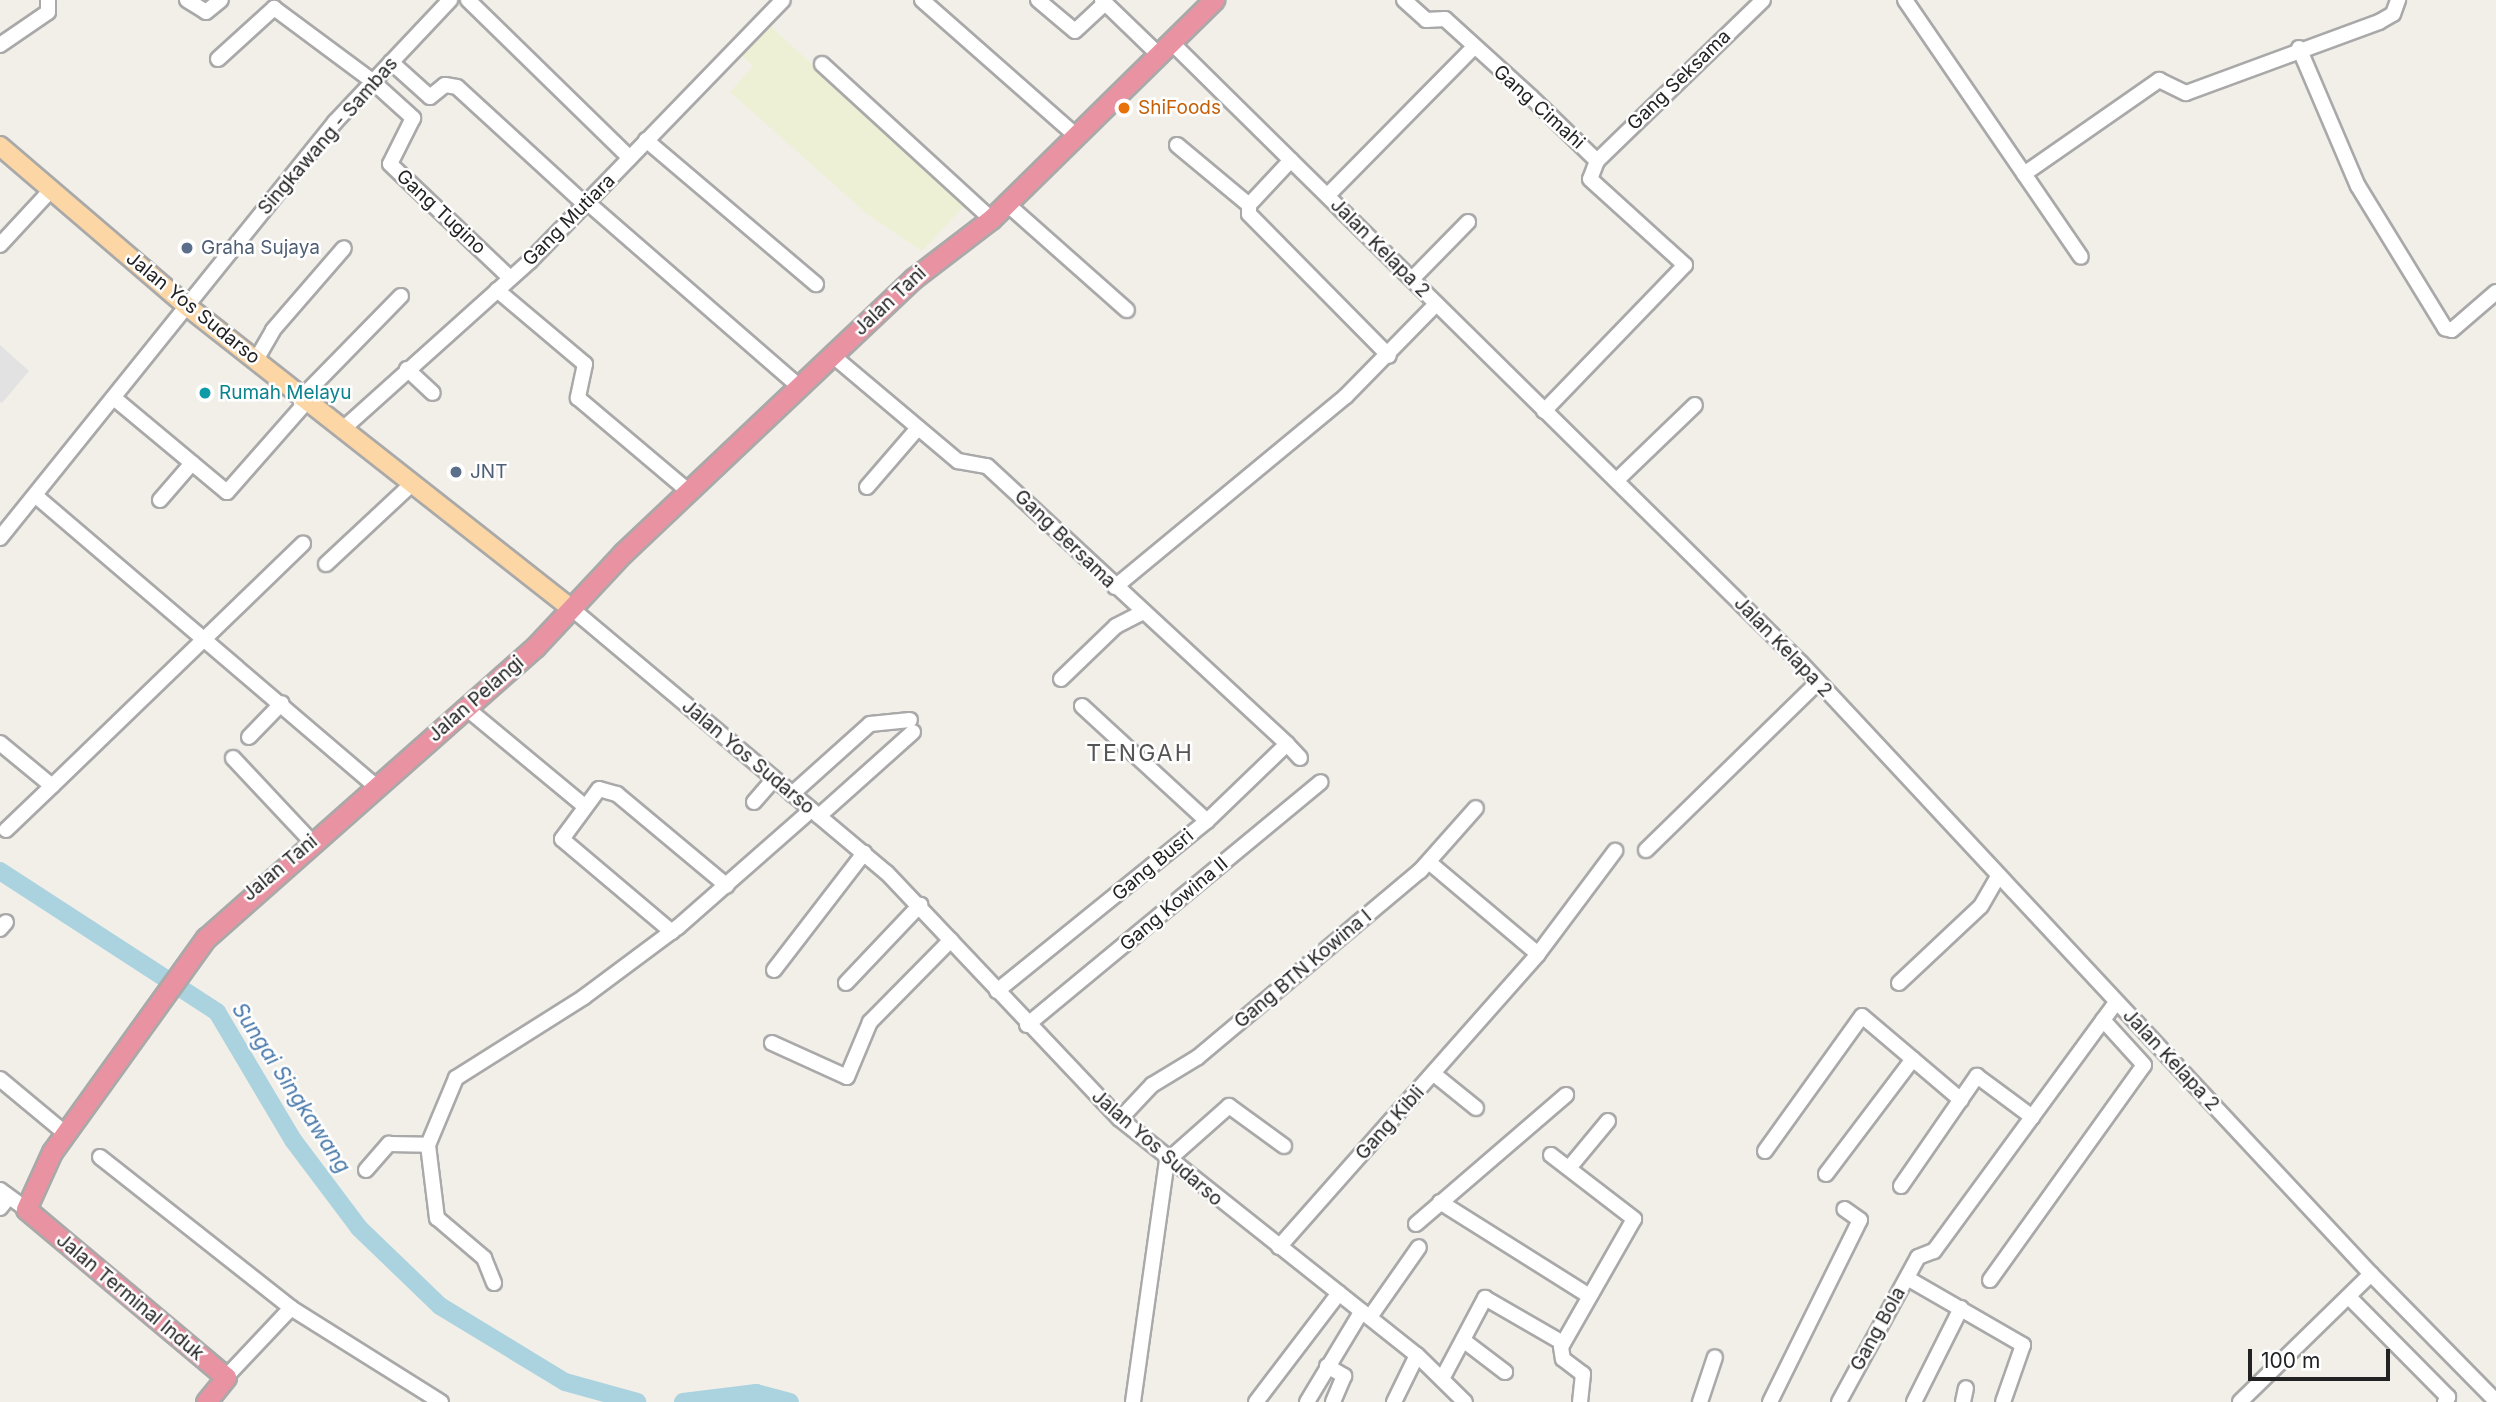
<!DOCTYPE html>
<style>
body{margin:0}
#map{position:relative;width:2496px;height:1402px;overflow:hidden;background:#f2efe9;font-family:Inter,sans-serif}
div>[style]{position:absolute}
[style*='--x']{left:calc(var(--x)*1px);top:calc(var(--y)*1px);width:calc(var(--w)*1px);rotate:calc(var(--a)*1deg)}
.farmland>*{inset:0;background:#eef0d5}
.parking>*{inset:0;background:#e2e2e2}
.river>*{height:18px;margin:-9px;padding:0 9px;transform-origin:9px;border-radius:9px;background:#aad3df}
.roads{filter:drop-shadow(2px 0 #a9a9a9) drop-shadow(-2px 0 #a9a9a9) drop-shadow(0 2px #a9a9a9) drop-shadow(0 -2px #a9a9a9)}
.minor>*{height:14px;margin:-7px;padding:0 7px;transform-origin:7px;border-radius:7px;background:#fff}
.major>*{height:18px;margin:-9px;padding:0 9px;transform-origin:9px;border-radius:9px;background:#fcd6a4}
.highway>*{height:19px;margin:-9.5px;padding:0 9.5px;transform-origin:9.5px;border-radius:9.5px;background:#e892a2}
.dots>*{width:19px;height:19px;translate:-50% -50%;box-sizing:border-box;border:4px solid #fff;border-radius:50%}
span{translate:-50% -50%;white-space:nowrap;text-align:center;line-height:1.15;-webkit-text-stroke:5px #fff;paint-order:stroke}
.street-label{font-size:19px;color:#222}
.food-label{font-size:19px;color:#c56008}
.left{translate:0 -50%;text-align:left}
.service-label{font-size:19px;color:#4e5e75}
.culture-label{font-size:19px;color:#0d838f}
.water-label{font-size:21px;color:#4a7aab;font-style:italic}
.quarter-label{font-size:23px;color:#555;letter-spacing:2px}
.scale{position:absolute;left:2248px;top:1349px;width:142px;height:32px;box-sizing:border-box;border:4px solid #222;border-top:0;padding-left:9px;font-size:21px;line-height:24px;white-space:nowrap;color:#222;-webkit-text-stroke:5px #fff;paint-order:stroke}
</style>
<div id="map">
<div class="farmland">
<i style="clip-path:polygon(766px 22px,965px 205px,922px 251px,867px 214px,730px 92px,753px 66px,737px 51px)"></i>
</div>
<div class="parking">
<i style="clip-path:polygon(0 345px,29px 371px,2px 403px,0 402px)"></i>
</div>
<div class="river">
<i style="--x:0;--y:871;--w:259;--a:33"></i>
<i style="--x:217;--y:1012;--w:149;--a:59.3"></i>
<i style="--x:293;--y:1140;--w:110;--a:53.1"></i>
<i style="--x:359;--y:1228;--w:112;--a:43.9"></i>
<i style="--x:440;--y:1306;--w:146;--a:31.3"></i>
<i style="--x:565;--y:1382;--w:75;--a:15.5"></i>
<i style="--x:683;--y:1402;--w:74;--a:-7"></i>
<i style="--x:756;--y:1393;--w:35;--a:15"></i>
</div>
<div class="roads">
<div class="minor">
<i style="--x:187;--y:0;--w:22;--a:32"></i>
<i style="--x:206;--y:12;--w:19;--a:-39"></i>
<i style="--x:468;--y:0;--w:226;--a:44.3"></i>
<i style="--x:922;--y:0;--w:205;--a:41.4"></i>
<i style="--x:1038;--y:0;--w:48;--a:40"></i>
<i style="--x:1075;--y:31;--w:41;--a:-43"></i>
<i style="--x:1102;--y:0;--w:79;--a:44"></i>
<i style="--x:1404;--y:0;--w:30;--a:42"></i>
<i style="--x:1426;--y:20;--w:19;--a:-3"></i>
<i style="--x:1445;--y:19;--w:116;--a:42.2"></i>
<i style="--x:1531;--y:97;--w:92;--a:44.1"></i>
<i style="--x:1597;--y:161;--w:19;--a:111"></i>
<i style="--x:1590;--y:179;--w:128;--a:42.2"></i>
<i style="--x:1685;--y:265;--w:203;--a:134"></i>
<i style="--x:1905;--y:0;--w:311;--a:55.6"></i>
<i style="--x:1172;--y:43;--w:883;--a:44.59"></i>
<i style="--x:1801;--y:663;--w:836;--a:46.99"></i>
<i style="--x:2371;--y:1274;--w:183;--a:135.7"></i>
<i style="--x:0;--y:45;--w:58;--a:-34.5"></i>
<i style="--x:48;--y:12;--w:12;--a:-90"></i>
<i style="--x:2299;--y:48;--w:150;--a:66.9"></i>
<i style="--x:2358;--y:186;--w:167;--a:58.5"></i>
<i style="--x:2445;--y:328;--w:7;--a:16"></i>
<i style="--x:2452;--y:330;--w:58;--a:-40.8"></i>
<i style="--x:218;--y:59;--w:76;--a:-42.3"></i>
<i style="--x:274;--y:8;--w:121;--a:36.6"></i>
<i style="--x:371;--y:80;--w:57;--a:42.1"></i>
<i style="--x:413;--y:118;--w:51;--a:116.6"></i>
<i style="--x:390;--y:164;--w:166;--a:43.5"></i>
<i style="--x:391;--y:62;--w:52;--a:41.9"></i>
<i style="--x:430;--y:97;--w:19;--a:-39"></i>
<i style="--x:445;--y:85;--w:12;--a:9"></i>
<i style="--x:457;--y:87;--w:175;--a:42.5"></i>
<i style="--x:822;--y:64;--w:229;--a:42.5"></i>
<i style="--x:646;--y:140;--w:223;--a:40.3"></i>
<i style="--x:1177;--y:145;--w:94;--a:39.8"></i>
<i style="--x:1291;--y:160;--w:62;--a:133"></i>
<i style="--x:1249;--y:205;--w:9;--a:90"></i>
<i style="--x:1249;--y:214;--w:199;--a:45.4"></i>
<i style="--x:1597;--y:161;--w:231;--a:-44.1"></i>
<i style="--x:2024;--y:174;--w:165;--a:-34.8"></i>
<i style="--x:2159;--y:80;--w:30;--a:26"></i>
<i style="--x:2186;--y:93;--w:206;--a:-20.2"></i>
<i style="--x:2379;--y:22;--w:16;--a:-30"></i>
<i style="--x:2393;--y:14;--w:15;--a:-70"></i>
<i style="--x:1328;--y:195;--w:206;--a:-45.4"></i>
<i style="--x:588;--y:203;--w:281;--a:41"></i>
<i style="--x:1007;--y:204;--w:160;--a:41.5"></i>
<i style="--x:0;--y:245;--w:75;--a:-47.2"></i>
<i style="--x:1412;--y:279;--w:80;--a:-45.5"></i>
<i style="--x:497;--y:290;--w:115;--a:40.1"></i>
<i style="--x:585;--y:364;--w:35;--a:102"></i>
<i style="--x:578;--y:398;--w:144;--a:40.2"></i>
<i style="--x:832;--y:355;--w:165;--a:40.1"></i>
<i style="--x:958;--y:461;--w:29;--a:10"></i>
<i style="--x:987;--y:466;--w:409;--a:42.8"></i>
<i style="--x:256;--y:360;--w:34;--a:-60"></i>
<i style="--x:273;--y:330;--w:108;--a:-49.1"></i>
<i style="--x:407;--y:369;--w:35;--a:43"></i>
<i style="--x:303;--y:396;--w:140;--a:-45.6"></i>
<i style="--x:114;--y:398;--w:147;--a:39.8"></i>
<i style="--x:227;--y:492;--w:123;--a:-48.6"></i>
<i style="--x:344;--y:428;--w:250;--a:-41.9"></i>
<i style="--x:530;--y:261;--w:363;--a:-45.9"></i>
<i style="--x:1617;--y:480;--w:108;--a:-43.9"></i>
<i style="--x:867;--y:487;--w:78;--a:-49.2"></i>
<i style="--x:36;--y:496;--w:447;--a:40.5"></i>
<i style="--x:160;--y:500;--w:49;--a:-49.1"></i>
<i style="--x:0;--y:538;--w:534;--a:-51.16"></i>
<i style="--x:335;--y:122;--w:168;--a:-46.7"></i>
<i style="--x:326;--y:564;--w:119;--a:-43"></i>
<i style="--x:1115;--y:587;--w:300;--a:-39.6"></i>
<i style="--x:1346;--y:396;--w:129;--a:-45.6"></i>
<i style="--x:571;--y:608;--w:412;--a:40"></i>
<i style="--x:887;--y:873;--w:339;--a:46.6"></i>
<i style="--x:1120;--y:1119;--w:379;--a:38.5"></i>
<i style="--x:1417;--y:1355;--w:67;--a:44.4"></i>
<i style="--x:1061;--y:679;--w:76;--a:-43.9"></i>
<i style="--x:1116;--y:626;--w:28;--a:-27"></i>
<i style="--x:1082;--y:706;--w:170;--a:42.6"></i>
<i style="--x:465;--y:707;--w:153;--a:39.7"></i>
<i style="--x:249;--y:737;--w:47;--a:-45.9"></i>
<i style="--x:0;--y:743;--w:67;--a:39.6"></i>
<i style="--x:52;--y:786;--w:349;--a:-44"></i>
<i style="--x:233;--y:758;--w:115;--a:46.8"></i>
<i style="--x:792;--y:794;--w:105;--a:-41.9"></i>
<i style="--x:870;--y:724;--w:40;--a:-5.7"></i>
<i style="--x:754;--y:802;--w:30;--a:-49"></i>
<i style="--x:819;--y:816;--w:126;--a:-41.8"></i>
<i style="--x:6;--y:830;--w:64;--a:-43.7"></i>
<i style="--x:1646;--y:850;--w:240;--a:-44.3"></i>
<i style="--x:1430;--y:863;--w:141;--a:40.1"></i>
<i style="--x:0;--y:929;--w:9;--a:-49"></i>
<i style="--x:672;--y:932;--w:144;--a:-139.8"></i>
<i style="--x:562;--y:839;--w:62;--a:-53.5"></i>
<i style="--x:599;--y:789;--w:19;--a:16"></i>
<i style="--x:617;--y:794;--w:143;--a:39.9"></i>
<i style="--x:774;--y:970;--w:148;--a:-52.4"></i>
<i style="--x:846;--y:983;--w:108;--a:-46.5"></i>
<i style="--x:1899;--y:983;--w:112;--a:-43.2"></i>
<i style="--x:1981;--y:906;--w:34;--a:-60"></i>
<i style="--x:997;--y:991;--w:270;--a:-39"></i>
<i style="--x:1207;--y:821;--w:111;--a:-43.9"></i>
<i style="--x:1287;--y:744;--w:19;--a:47"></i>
<i style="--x:1027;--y:1025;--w:381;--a:-39.6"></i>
<i style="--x:772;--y:1043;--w:82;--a:24.4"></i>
<i style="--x:847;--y:1077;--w:60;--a:-67.3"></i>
<i style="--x:870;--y:1022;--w:115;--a:-45.4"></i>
<i style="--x:1434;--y:1074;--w:54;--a:39"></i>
<i style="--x:0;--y:1079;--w:85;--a:39.7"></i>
<i style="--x:1120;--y:1119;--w:47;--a:-46.7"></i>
<i style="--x:1152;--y:1085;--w:54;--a:-31.3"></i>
<i style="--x:1198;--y:1057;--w:290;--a:-40"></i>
<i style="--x:1420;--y:871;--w:84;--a:-48.4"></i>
<i style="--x:428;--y:1145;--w:74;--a:83"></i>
<i style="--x:437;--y:1218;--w:62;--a:40.4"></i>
<i style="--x:484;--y:1258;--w:27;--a:68"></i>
<i style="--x:1765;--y:1151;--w:166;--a:-54.3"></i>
<i style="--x:1862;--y:1016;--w:130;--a:40.3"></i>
<i style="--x:1551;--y:1155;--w:105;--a:37.6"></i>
<i style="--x:1634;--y:1219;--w:147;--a:119.7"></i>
<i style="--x:1561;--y:1347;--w:12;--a:81"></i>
<i style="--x:1563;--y:1359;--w:25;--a:37"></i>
<i style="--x:1583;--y:1374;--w:28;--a:96"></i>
<i style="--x:100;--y:1157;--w:243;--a:38.3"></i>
<i style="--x:1569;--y:1168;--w:61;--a:-50.3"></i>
<i style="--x:366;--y:1170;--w:35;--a:-49"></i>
<i style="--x:389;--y:1144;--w:39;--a:1"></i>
<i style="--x:428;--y:1145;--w:73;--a:-67.3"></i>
<i style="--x:456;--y:1078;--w:151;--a:-32.3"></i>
<i style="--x:584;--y:997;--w:117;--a:-36.7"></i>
<i style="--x:678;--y:927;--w:177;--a:-41.3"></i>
<i style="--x:1826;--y:1174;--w:144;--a:-52.9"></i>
<i style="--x:1901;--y:1186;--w:134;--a:-55.4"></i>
<i style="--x:1977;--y:1076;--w:69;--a:36.7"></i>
<i style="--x:0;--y:1190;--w:32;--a:36"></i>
<i style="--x:1440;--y:1202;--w:176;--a:32.2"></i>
<i style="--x:0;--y:1208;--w:14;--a:-51"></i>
<i style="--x:1416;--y:1224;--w:198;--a:-40.7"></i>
<i style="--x:1279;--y:1247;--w:391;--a:-48.5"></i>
<i style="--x:1538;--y:954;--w:129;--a:-53.2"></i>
<i style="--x:2371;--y:1274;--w:178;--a:45.5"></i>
<i style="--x:1907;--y:1278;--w:134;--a:30"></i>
<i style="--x:2023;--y:1345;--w:60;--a:109.3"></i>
<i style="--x:1990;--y:1280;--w:264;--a:-54.4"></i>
<i style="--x:2144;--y:1065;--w:61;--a:-132.3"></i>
<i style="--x:2349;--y:1297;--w:141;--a:45.3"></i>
<i style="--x:2448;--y:1397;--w:6;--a:121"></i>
<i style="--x:1370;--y:1317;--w:85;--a:-55"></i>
<i style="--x:1463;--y:1340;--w:53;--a:37.3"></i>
<i style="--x:1327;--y:1366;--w:20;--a:30"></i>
<i style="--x:1344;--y:1376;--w:28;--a:113"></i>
<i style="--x:226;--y:1377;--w:95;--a:-46.7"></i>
<i style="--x:291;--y:1308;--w:177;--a:32.1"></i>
<i style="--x:1442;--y:1379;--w:92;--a:-62"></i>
<i style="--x:1485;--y:1298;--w:90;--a:30"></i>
<i style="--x:1133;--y:1402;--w:243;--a:-82"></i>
<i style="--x:1167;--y:1161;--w:83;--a:-41.6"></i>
<i style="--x:1229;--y:1106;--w:68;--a:36"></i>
<i style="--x:1256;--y:1402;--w:137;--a:-52.7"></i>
<i style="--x:1307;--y:1402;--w:106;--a:-58.9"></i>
<i style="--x:1394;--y:1402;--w:52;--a:-63.9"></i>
<i style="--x:1700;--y:1402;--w:47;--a:-71.6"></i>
<i style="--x:1770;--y:1402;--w:203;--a:-63.7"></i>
<i style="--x:1860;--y:1220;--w:19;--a:-145"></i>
<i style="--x:1839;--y:1402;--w:165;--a:-61.4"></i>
<i style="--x:1918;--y:1257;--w:17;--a:-21"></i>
<i style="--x:1934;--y:1251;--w:308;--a:-53.8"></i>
<i style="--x:1914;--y:1402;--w:105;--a:-63.4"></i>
<i style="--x:1963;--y:1402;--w:14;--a:-78"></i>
</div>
<div class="major">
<i style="--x:0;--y:146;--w:248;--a:40.6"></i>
<i style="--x:188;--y:307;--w:487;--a:38.2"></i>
</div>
<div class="highway">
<i style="--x:206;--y:1402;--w:32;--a:-51"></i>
<i style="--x:226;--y:1377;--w:261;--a:-140"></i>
<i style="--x:26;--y:1209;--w:63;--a:-65.5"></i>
<i style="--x:52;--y:1152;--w:264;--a:-54.3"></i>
<i style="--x:206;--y:938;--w:439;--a:-41.5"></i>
<i style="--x:535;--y:647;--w:129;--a:-46.9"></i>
<i style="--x:623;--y:553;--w:400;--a:-43.4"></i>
<i style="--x:914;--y:278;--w:97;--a:-37.5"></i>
<i style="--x:991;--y:219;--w:313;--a:-44.5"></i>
</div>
</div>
<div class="dots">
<i style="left:1124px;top:108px;background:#e8710a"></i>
<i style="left:187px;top:248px;background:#5c6f8a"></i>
<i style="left:205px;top:393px;background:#0f9aa8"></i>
<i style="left:456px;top:472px;background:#5c6f8a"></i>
</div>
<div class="street-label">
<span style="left:1679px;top:80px;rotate:-44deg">Gang Seksama</span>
<span style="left:1539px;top:107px;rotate:42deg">Gang Cimahi</span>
<span style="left:328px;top:136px;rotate:-49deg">Singkawang - Sambas</span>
<span style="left:441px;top:212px;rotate:43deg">Gang Tugino</span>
<span style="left:569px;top:220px;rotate:-45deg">Gang Mutiara</span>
<span style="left:1380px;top:248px;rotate:45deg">Jalan Kelapa 2</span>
<span style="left:890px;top:301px;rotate:-43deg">Jalan Tani</span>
<span style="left:193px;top:308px;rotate:39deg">Jalan Yos Sudarso</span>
<span style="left:1065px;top:539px;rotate:44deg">Gang Bersama</span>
<span style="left:1783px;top:647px;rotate:46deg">Jalan Kelapa 2</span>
<span style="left:476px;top:699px;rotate:-41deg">Jalan Pelangi</span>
<span style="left:748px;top:757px;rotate:40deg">Jalan Yos Sudarso</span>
<span style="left:1153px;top:865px;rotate:-40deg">Gang Busri</span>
<span style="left:280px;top:868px;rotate:-40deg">Jalan Tani</span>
<span style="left:1174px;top:904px;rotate:-40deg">Gang Kowina II</span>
<span style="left:1303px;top:969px;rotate:-40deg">Gang BTN Kowina I</span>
<span style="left:2171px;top:1060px;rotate:47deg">Jalan Kelapa 2</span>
<span style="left:1390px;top:1123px;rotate:-48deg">Gang Kibli</span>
<span style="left:1157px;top:1148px;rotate:41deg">Jalan Yos Sudarso</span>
<span style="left:130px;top:1297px;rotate:40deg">Jalan Terminal Induk</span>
<span style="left:1878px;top:1329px;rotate:-61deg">Gang Bola</span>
</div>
<div class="food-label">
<span class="left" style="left:1138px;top:108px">ShiFoods</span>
</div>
<div class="service-label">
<span class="left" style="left:201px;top:248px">Graha Sujaya</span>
<span class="left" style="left:470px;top:472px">JNT</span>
</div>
<div class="culture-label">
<span class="left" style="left:219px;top:393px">Rumah Melayu</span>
</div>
<div class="water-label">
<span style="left:291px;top:1088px;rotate:57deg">Sungai Singkawang</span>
</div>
<div class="quarter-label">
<span style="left:1140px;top:753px">TENGAH</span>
</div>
<div class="scale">100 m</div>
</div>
